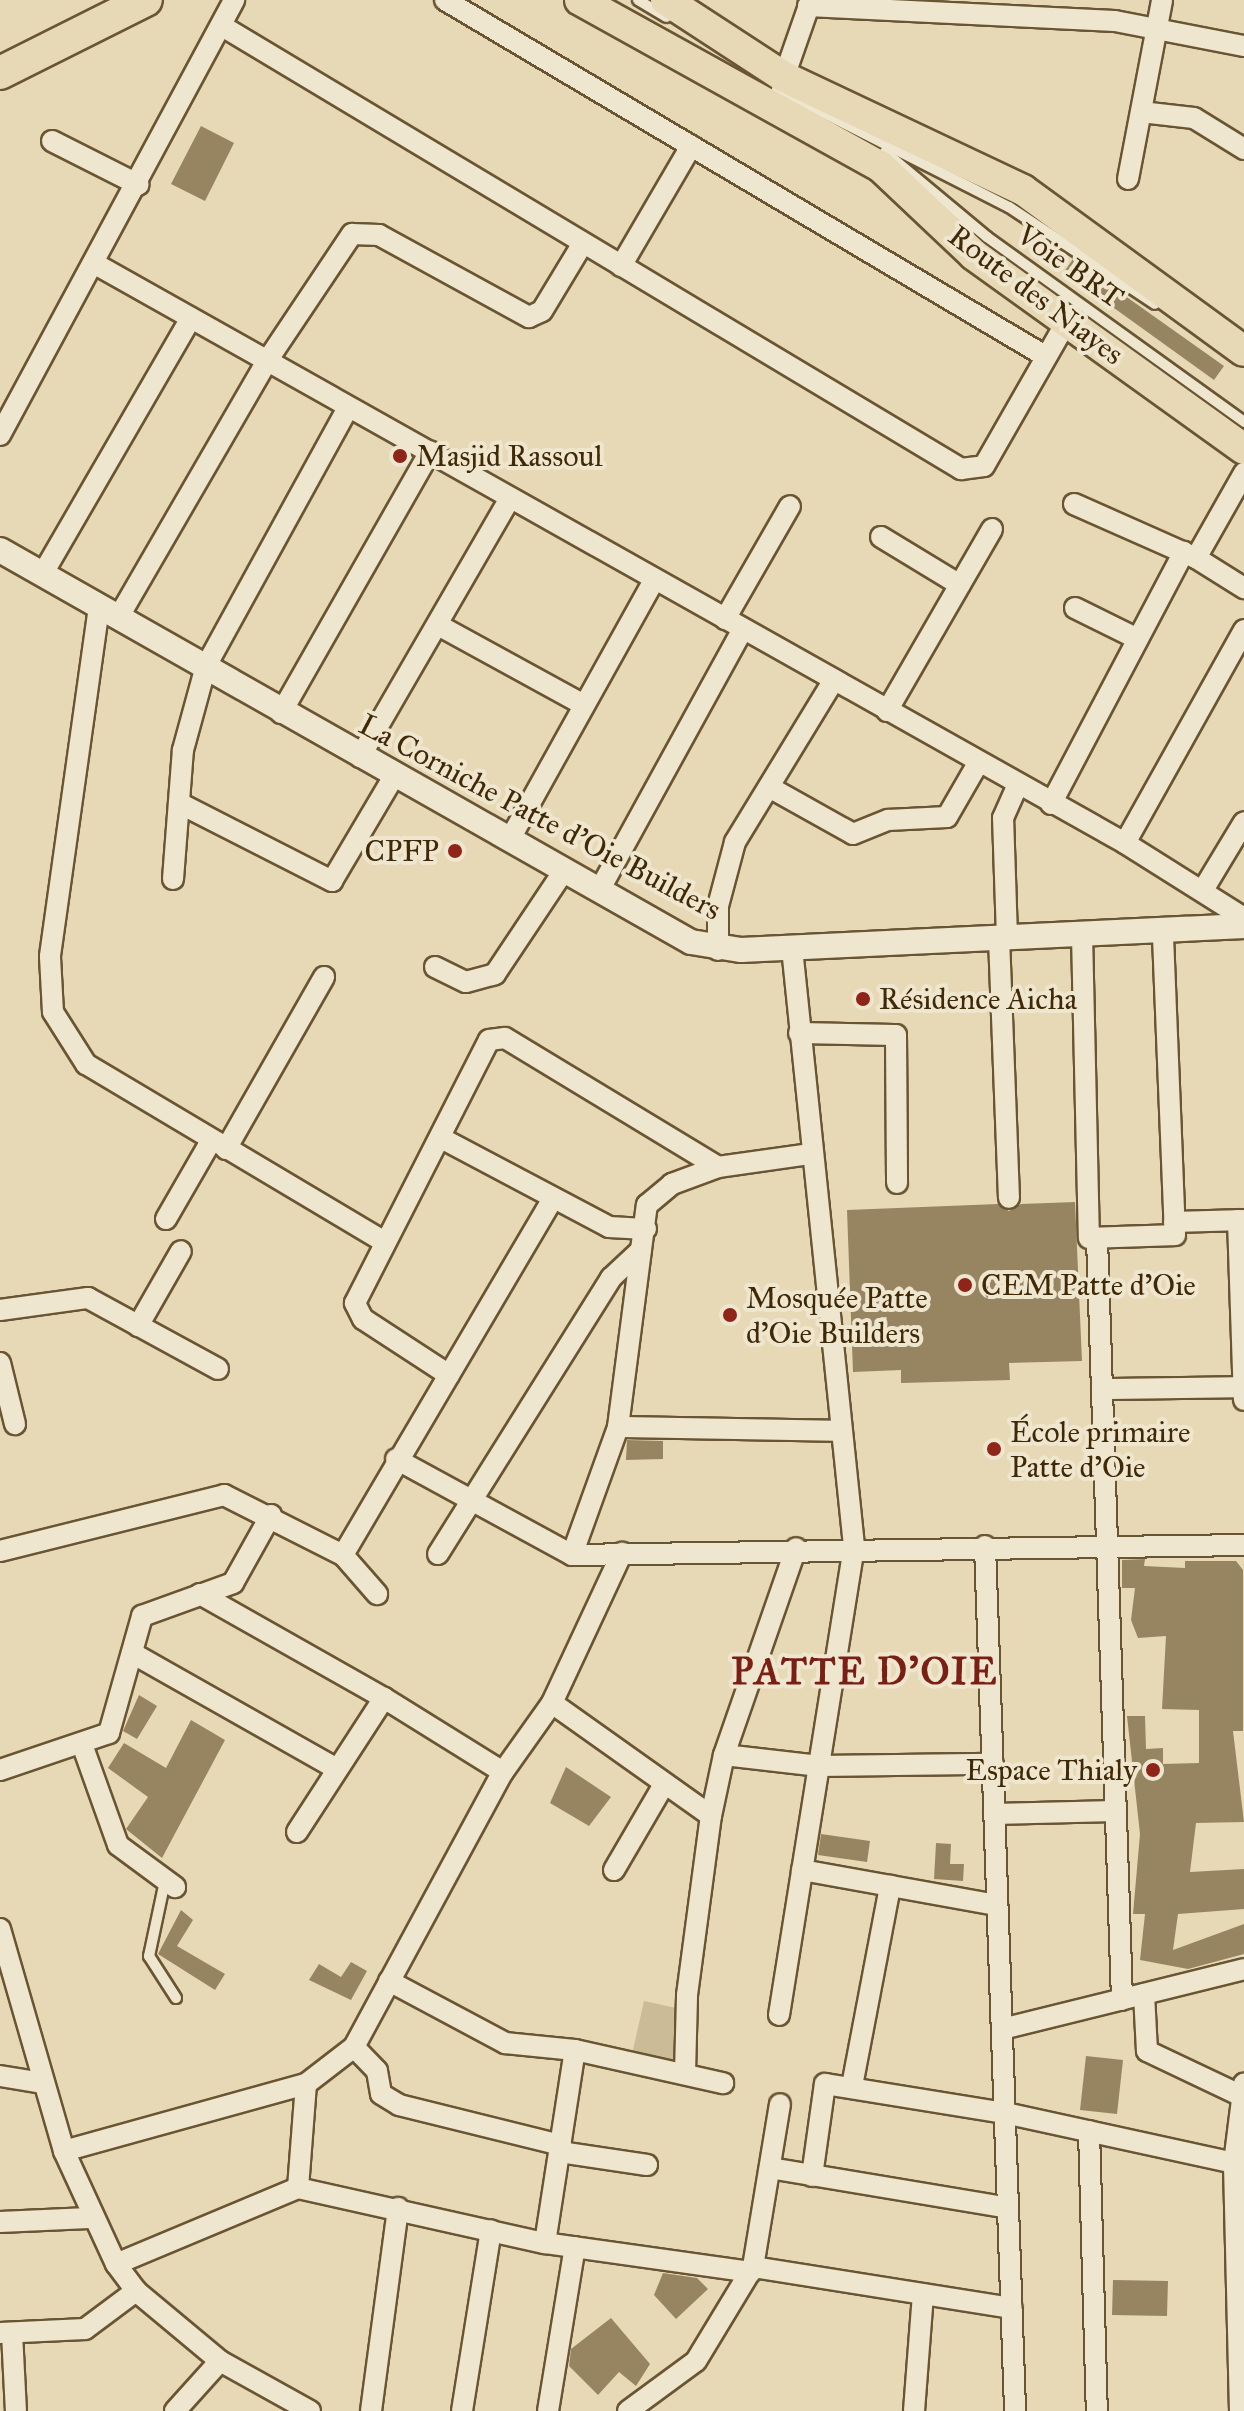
<!DOCTYPE html>
<meta charset="utf-8">
<style>
body{margin:0}
#map{position:relative;width:1244px;height:2411px;overflow:hidden;background:#e7d9b5;font-family:"IM FELL Great Primer",serif}
div>[style]{position:absolute}
[style*='--x']{left:calc(var(--x)*1px);top:calc(var(--y)*1px);width:calc(var(--w)*1px);rotate:calc(var(--a)*1deg)}
.green>*{inset:0;background:#cbbb97}
.building>*{inset:0;background:#978561}
.roads{filter:drop-shadow(2px 0 #6a5532) drop-shadow(-2px 0 #6a5532) drop-shadow(0 2px #6a5532) drop-shadow(0 -2px #6a5532)}
.service>*{height:10px;margin:-5px;padding:0 5px;transform-origin:5px;border-radius:5px;background:#efe6cf}
.minor>*{height:20px;margin:-10px;padding:0 10px;transform-origin:10px;border-radius:10px;background:#efe6cf}
.tertiary>*{height:24px;margin:-12px;padding:0 12px;transform-origin:12px;border-radius:12px;background:#efe6cf}
.primary>*{height:30px;margin:-15px;padding:0 15px;transform-origin:15px;border-radius:15px;background:#e7d9b5}
.trunk>*{height:32px;margin:-16px;padding:0 16px;transform-origin:16px;border-radius:16px;background:#e7d9b5}
.dots>*{width:22px;height:22px;translate:-50% -50%;box-sizing:border-box;border:4px solid #efe6cf;border-radius:50%}
span{translate:-50% -50%;white-space:nowrap;text-align:center;line-height:1.15;-webkit-text-stroke:8px #efe6cf;paint-order:stroke}
.street-label{font-size:30px;color:#402906}
.poi-label{font-size:30px;color:#402906}
.left{translate:0 -50%;text-align:left}
.right{translate:-100% -50%;text-align:right}
.district-label{font-size:38px;color:#7a1f14;font-weight:700;letter-spacing:2px}
</style>
<div id="map">
<div class="green">
<i style="clip-path:polygon(644px 2001px,685px 2010px,672px 2069px,631px 2059px)"></i>
</div>
<div class="building">
<i style="clip-path:polygon(201px 126px,234px 143px,205px 201px,171px 184px)"></i>
<i style="clip-path:polygon(1073px 259px,1224px 366px,1214px 380px,1064px 272px)"></i>
<i style="clip-path:polygon(1075px 1202px,1082px 1361px,1009px 1363px,1010px 1380px,901px 1383px,901px 1370px,853px 1372px,847px 1210px,998px 1204px,1009px 1211px,1021px 1204px)"></i>
<i style="clip-path:polygon(627px 1440px,663px 1441px,663px 1459px,626px 1460px)"></i>
<i style="clip-path:polygon(1145px 1559px,1144px 1566px,1185px 1568px,1185px 1561px,1236px 1561px,1243px 1570px,1243px 1731px,1233px 1731px,1244px 1822px,1196px 1823px,1190px 1872px,1244px 1869px,1244px 1909px,1178px 1914px,1173px 1950px,1244px 1924px,1244px 1954px,1188px 1969px,1140px 1960px,1145px 1914px,1133px 1914px,1140px 1834px,1127px 1716px,1145px 1716px,1146px 1749px,1163px 1748px,1163px 1764px,1199px 1763px,1199px 1710px,1162px 1709px,1166px 1636px,1138px 1638px,1131px 1620px,1135px 1588px,1122px 1588px,1122px 1560px)"></i>
<i style="clip-path:polygon(139px 1695px,157px 1706px,137px 1739px,123px 1731px)"></i>
<i style="clip-path:polygon(191px 1720px,225px 1740px,162px 1858px,126px 1829px,148px 1797px,108px 1768px,124px 1743px,166px 1768px)"></i>
<i style="clip-path:polygon(566px 1767px,611px 1797px,589px 1826px,550px 1803px)"></i>
<i style="clip-path:polygon(821px 1834px,870px 1841px,867px 1862px,818px 1855px)"></i>
<i style="clip-path:polygon(936px 1843px,951px 1844px,950px 1864px,964px 1864px,963px 1881px,934px 1879px)"></i>
<i style="clip-path:polygon(181px 1910px,193px 1920px,177px 1946px,225px 1974px,215px 1990px,158px 1954px)"></i>
<i style="clip-path:polygon(351px 1962px,367px 1971px,351px 2000px,309px 1980px,319px 1964px,341px 1977px)"></i>
<i style="clip-path:polygon(1086px 2056px,1123px 2060px,1117px 2114px,1080px 2110px)"></i>
<i style="clip-path:polygon(663px 2273px,697px 2278px,708px 2289px,676px 2319px,654px 2295px)"></i>
<i style="clip-path:polygon(1113px 2280px,1168px 2281px,1167px 2316px,1112px 2315px)"></i>
<i style="clip-path:polygon(611px 2318px,650px 2364px,636px 2386px,619px 2372px,598px 2395px,569px 2366px,571px 2349px)"></i>
</div>
<div class="roads">
<div class="service">
<i style="--x:638;--y:0;--w:33;--a:31"></i>
<i style="--x:777;--y:89;--w:260;--a:27"></i>
<i style="--x:1009;--y:207;--w:175;--a:33.6"></i>
<i style="--x:885;--y:152;--w:133;--a:39.8"></i>
<i style="--x:987;--y:237;--w:317;--a:35.7"></i>
<i style="--x:165;--y:1881;--w:77;--a:102"></i>
<i style="--x:149;--y:1956;--w:50;--a:57.3"></i>
</div>
<div class="minor">
<i style="--x:445;--y:0;--w:698;--a:30.68"></i>
<i style="--x:808;--y:6;--w:307;--a:2.8"></i>
<i style="--x:1115;--y:21;--w:131;--a:11"></i>
<i style="--x:222;--y:26;--w:862;--a:30.94"></i>
<i style="--x:961;--y:469;--w:23;--a:-7"></i>
<i style="--x:984;--y:466;--w:167;--a:-60.2"></i>
<i style="--x:784;--y:77;--w:82;--a:-70.7"></i>
<i style="--x:1141;--y:112;--w:53;--a:6.5"></i>
<i style="--x:1194;--y:118;--w:59;--a:31.8"></i>
<i style="--x:52;--y:141;--w:97;--a:26.8"></i>
<i style="--x:1128;--y:179;--w:182;--a:-79.2"></i>
<i style="--x:97;--y:265;--w:1179;--a:29.35"></i>
<i style="--x:1125;--y:843;--w:141;--a:32.2"></i>
<i style="--x:621;--y:266;--w:139;--a:-59.7"></i>
<i style="--x:0;--y:435;--w:494;--a:-61.7"></i>
<i style="--x:1074;--y:504;--w:133;--a:23.9"></i>
<i style="--x:1196;--y:558;--w:98;--a:-60.5"></i>
<i style="--x:881;--y:537;--w:92;--a:31.3"></i>
<i style="--x:1196;--y:558;--w:57;--a:32"></i>
<i style="--x:42;--y:575;--w:297;--a:-59.9"></i>
<i style="--x:99;--y:607;--w:353;--a:98"></i>
<i style="--x:50;--y:957;--w:55;--a:86.9"></i>
<i style="--x:53;--y:1012;--w:62;--a:57.6"></i>
<i style="--x:86;--y:1064;--w:346;--a:30.8"></i>
<i style="--x:1075;--y:608;--w:70;--a:26.2"></i>
<i style="--x:118;--y:618;--w:297;--a:-59.9"></i>
<i style="--x:267;--y:361;--w:153;--a:-56.2"></i>
<i style="--x:352;--y:234;--w:27;--a:2"></i>
<i style="--x:379;--y:235;--w:171;--a:28.7"></i>
<i style="--x:529;--y:317;--w:14;--a:-25"></i>
<i style="--x:542;--y:311;--w:79;--a:-58.9"></i>
<i style="--x:725;--y:619;--w:130;--a:-60.1"></i>
<i style="--x:438;--y:625;--w:166;--a:28.7"></i>
<i style="--x:887;--y:711;--w:210;--a:-60"></i>
<i style="--x:281;--y:713;--w:301;--a:-60.3"></i>
<i style="--x:360;--y:757;--w:299;--a:-59.9"></i>
<i style="--x:769;--y:787;--w:96;--a:29.2"></i>
<i style="--x:853;--y:834;--w:38;--a:-22"></i>
<i style="--x:888;--y:820;--w:59;--a:-2.9"></i>
<i style="--x:947;--y:817;--w:60;--a:-60"></i>
<i style="--x:179;--y:803;--w:172;--a:27"></i>
<i style="--x:332;--y:881;--w:122;--a:-59.4"></i>
<i style="--x:1051;--y:804;--w:285;--a:-62.2"></i>
<i style="--x:510;--y:839;--w:296;--a:-60.9"></i>
<i style="--x:1125;--y:843;--w:244;--a:-60.8"></i>
<i style="--x:173;--y:879;--w:129;--a:-85.6"></i>
<i style="--x:183;--y:750;--w:87;--a:-74.7"></i>
<i style="--x:206;--y:666;--w:294;--a:-61.2"></i>
<i style="--x:600;--y:889;--w:297;--a:-61.2"></i>
<i style="--x:1203;--y:890;--w:79;--a:-58.9"></i>
<i style="--x:1082;--y:934;--w:304;--a:88.7"></i>
<i style="--x:1089;--y:1238;--w:86;--a:-2"></i>
<i style="--x:1175;--y:1235;--w:305;--a:-92.3"></i>
<i style="--x:1007;--y:937;--w:119;--a:-91.9"></i>
<i style="--x:1003;--y:818;--w:35;--a:-66"></i>
<i style="--x:999;--y:938;--w:260;--a:87.8"></i>
<i style="--x:718;--y:950;--w:44;--a:-90"></i>
<i style="--x:718;--y:906;--w:66;--a:-75.1"></i>
<i style="--x:735;--y:842;--w:190;--a:-58.6"></i>
<i style="--x:435;--y:967;--w:34;--a:26"></i>
<i style="--x:466;--y:982;--w:30;--a:-15"></i>
<i style="--x:495;--y:974;--w:126;--a:-56.3"></i>
<i style="--x:799;--y:1033;--w:97;--a:1.2"></i>
<i style="--x:896;--y:1035;--w:148;--a:89.6"></i>
<i style="--x:441;--y:1138;--w:190;--a:27.9"></i>
<i style="--x:609;--y:1227;--w:37;--a:3"></i>
<i style="--x:226;--y:1149;--w:198;--a:-60.3"></i>
<i style="--x:166;--y:1219;--w:90;--a:-60"></i>
<i style="--x:1238;--y:1220;--w:180;--a:88.1"></i>
<i style="--x:1174;--y:1222;--w:70;--a:-1.6"></i>
<i style="--x:1097;--y:1238;--w:762;--a:88.12"></i>
<i style="--x:0;--y:1310;--w:89;--a:-7.8"></i>
<i style="--x:88;--y:1298;--w:148;--a:28.6"></i>
<i style="--x:138;--y:1326;--w:86;--a:-60.2"></i>
<i style="--x:0;--y:1363;--w:63;--a:76.2"></i>
<i style="--x:449;--y:1375;--w:103;--a:-146.9"></i>
<i style="--x:363;--y:1319;--w:18;--a:-117"></i>
<i style="--x:355;--y:1303;--w:295;--a:-63"></i>
<i style="--x:489;--y:1040;--w:16;--a:-7"></i>
<i style="--x:505;--y:1038;--w:249;--a:31.2"></i>
<i style="--x:1102;--y:1389;--w:142;--a:-0.8"></i>
<i style="--x:618;--y:1427;--w:221;--a:1"></i>
<i style="--x:396;--y:1459;--w:200;--a:28.6"></i>
<i style="--x:572;--y:1555;--w:672;--a:-0.85"></i>
<i style="--x:985;--y:1546;--w:866;--a:88.01"></i>
<i style="--x:0;--y:1551;--w:231;--a:-14"></i>
<i style="--x:224;--y:1495;--w:133;--a:26.8"></i>
<i style="--x:343;--y:1555;--w:52;--a:48.9"></i>
<i style="--x:438;--y:1554;--w:326;--a:-57.9"></i>
<i style="--x:611;--y:1278;--w:41;--a:-43"></i>
<i style="--x:343;--y:1555;--w:414;--a:-59.5"></i>
<i style="--x:572;--y:1555;--w:136;--a:-70.2"></i>
<i style="--x:618;--y:1427;--w:224;--a:-82.6"></i>
<i style="--x:647;--y:1205;--w:33;--a:-40"></i>
<i style="--x:672;--y:1184;--w:49;--a:-20.3"></i>
<i style="--x:718;--y:1167;--w:92;--a:-8.1"></i>
<i style="--x:200;--y:1594;--w:211;--a:29.5"></i>
<i style="--x:132;--y:1653;--w:233;--a:29.5"></i>
<i style="--x:552;--y:1703;--w:195;--a:35.4"></i>
<i style="--x:83;--y:1747;--w:104;--a:70.3"></i>
<i style="--x:118;--y:1845;--w:71;--a:36.4"></i>
<i style="--x:724;--y:1755;--w:96;--a:6.6"></i>
<i style="--x:819;--y:1766;--w:174;--a:-0.7"></i>
<i style="--x:0;--y:1770;--w:115;--a:-18.7"></i>
<i style="--x:109;--y:1733;--w:122;--a:-74.2"></i>
<i style="--x:142;--y:1616;--w:97;--a:-19.9"></i>
<i style="--x:233;--y:1583;--w:78;--a:-60.8"></i>
<i style="--x:994;--y:1814;--w:121;--a:-1.4"></i>
<i style="--x:297;--y:1832;--w:160;--a:-57"></i>
<i style="--x:384;--y:1698;--w:140;--a:31.9"></i>
<i style="--x:614;--y:1870;--w:97;--a:-59.7"></i>
<i style="--x:802;--y:1870;--w:198;--a:10.2"></i>
<i style="--x:0;--y:1929;--w:231;--a:73.9"></i>
<i style="--x:64;--y:2151;--w:124;--a:65.3"></i>
<i style="--x:116;--y:2264;--w:34;--a:53"></i>
<i style="--x:136;--y:2291;--w:109;--a:39.8"></i>
<i style="--x:220;--y:2361;--w:103;--a:29.1"></i>
<i style="--x:389;--y:1981;--w:132;--a:28.1"></i>
<i style="--x:505;--y:2043;--w:70;--a:5.7"></i>
<i style="--x:575;--y:2050;--w:152;--a:12.6"></i>
<i style="--x:1144;--y:1994;--w:57;--a:87"></i>
<i style="--x:1147;--y:2051;--w:107;--a:25.4"></i>
<i style="--x:779;--y:2015;--w:475;--a:-80.9"></i>
<i style="--x:854;--y:1546;--w:601;--a:-95.92"></i>
<i style="--x:1002;--y:2029;--w:249;--a:-13.9"></i>
<i style="--x:354;--y:2047;--w:33;--a:46"></i>
<i style="--x:377;--y:2071;--w:23;--a:80"></i>
<i style="--x:381;--y:2094;--w:21;--a:31"></i>
<i style="--x:399;--y:2105;--w:167;--a:13.9"></i>
<i style="--x:685;--y:2073;--w:78;--a:-88.5"></i>
<i style="--x:687;--y:1995;--w:181;--a:-82.4"></i>
<i style="--x:711;--y:1816;--w:62;--a:-78"></i>
<i style="--x:724;--y:1755;--w:219;--a:-70.8"></i>
<i style="--x:0;--y:2076;--w:44;--a:9.2"></i>
<i style="--x:852;--y:2086;--w:204;--a:-79.2"></i>
<i style="--x:1089;--y:2131;--w:280;--a:88.4"></i>
<i style="--x:64;--y:2151;--w:251;--a:-15.5"></i>
<i style="--x:306;--y:2084;--w:61;--a:-37.6"></i>
<i style="--x:354;--y:2047;--w:313;--a:-61.6"></i>
<i style="--x:503;--y:1772;--w:85;--a:-54.6"></i>
<i style="--x:552;--y:1703;--w:166;--a:-65"></i>
<i style="--x:560;--y:2152;--w:88;--a:8.5"></i>
<i style="--x:770;--y:2168;--w:241;--a:9.5"></i>
<i style="--x:812;--y:2176;--w:93;--a:-82"></i>
<i style="--x:825;--y:2084;--w:182;--a:9.2"></i>
<i style="--x:1005;--y:2113;--w:234;--a:12.3"></i>
<i style="--x:298;--y:2188;--w:104;--a:-85.6"></i>
<i style="--x:0;--y:2222;--w:89;--a:-2.6"></i>
<i style="--x:545;--y:2243;--w:195;--a:-81.2"></i>
<i style="--x:116;--y:2264;--w:197;--a:-22.7"></i>
<i style="--x:298;--y:2188;--w:253;--a:12.6"></i>
<i style="--x:545;--y:2243;--w:208;--a:8"></i>
<i style="--x:753;--y:2267;--w:262;--a:9"></i>
<i style="--x:0;--y:2333;--w:85;--a:-2.7"></i>
<i style="--x:85;--y:2329;--w:64;--a:-36.7"></i>
<i style="--x:12;--y:2333;--w:78;--a:87.1"></i>
<i style="--x:175;--y:2411;--w:67;--a:-48"></i>
<i style="--x:371;--y:2411;--w:205;--a:-82.4"></i>
<i style="--x:462;--y:2411;--w:183;--a:-80.9"></i>
<i style="--x:548;--y:2411;--w:166;--a:-80.7"></i>
<i style="--x:628;--y:2411;--w:84;--a:-36.3"></i>
<i style="--x:696;--y:2361;--w:110;--a:-58.8"></i>
<i style="--x:753;--y:2267;--w:165;--a:-80.6"></i>
<i style="--x:914;--y:2411;--w:117;--a:-85.6"></i>
<i style="--x:1240;--y:2411;--w:248;--a:-91.4"></i>
<i style="--x:1234;--y:2163;--w:80;--a:-82.8"></i>
</div>
<div class="tertiary">
<i style="--x:0;--y:550;--w:794;--a:29.57"></i>
<i style="--x:691;--y:942;--w:51;--a:9.1"></i>
<i style="--x:741;--y:950;--w:504;--a:-2.73"></i>
</div>
<div class="primary">
<i style="--x:580;--y:0;--w:343;--a:29"></i>
<i style="--x:880;--y:166;--w:129;--a:43.4"></i>
<i style="--x:974;--y:255;--w:332;--a:35.7"></i>
<i style="--x:666;--y:0;--w:141;--a:33.1"></i>
<i style="--x:784;--y:77;--w:264;--a:25.3"></i>
<i style="--x:1023;--y:190;--w:273;--a:36.1"></i>
</div>
<div class="trunk">
<i style="--x:0;--y:73;--w:163;--a:-26.6"></i>
</div>
</div>
<div class="dots">
<i style="left:400px;top:456px;background:#8f2418"></i>
<i style="left:455px;top:851px;background:#8f2418"></i>
<i style="left:863px;top:999px;background:#8f2418"></i>
<i style="left:965px;top:1285px;background:#8f2418"></i>
<i style="left:730px;top:1315px;background:#8f2418"></i>
<i style="left:994px;top:1449px;background:#8f2418"></i>
<i style="left:1153px;top:1770px;background:#8f2418"></i>
</div>
<div class="street-label">
<span style="left:1070px;top:266px;rotate:35deg">Voie BRT</span>
<span style="left:1036px;top:295px;rotate:37deg">Route des Niayes</span>
<span style="left:540px;top:817px;rotate:28deg">La Corniche Patte d'Oie Builders</span>
</div>
<div class="poi-label">
<span class="left" style="left:416px;top:456px">Masjid Rassoul</span>
<span class="right" style="left:439px;top:851px">CPFP</span>
<span class="left" style="left:879px;top:999px">Résidence Aicha</span>
<span class="left" style="left:981px;top:1285px">CEM Patte d'Oie</span>
<span class="left" style="left:746px;top:1315px">Mosquée Patte<br>d'Oie Builders</span>
<span class="left" style="left:1010px;top:1449px">École primaire<br>Patte d'Oie</span>
<span class="right" style="left:1137px;top:1770px">Espace Thialy</span>
</div>
<div class="district-label">
<span style="left:865px;top:1672px">PATTE D'OIE</span>
</div>
</div>
